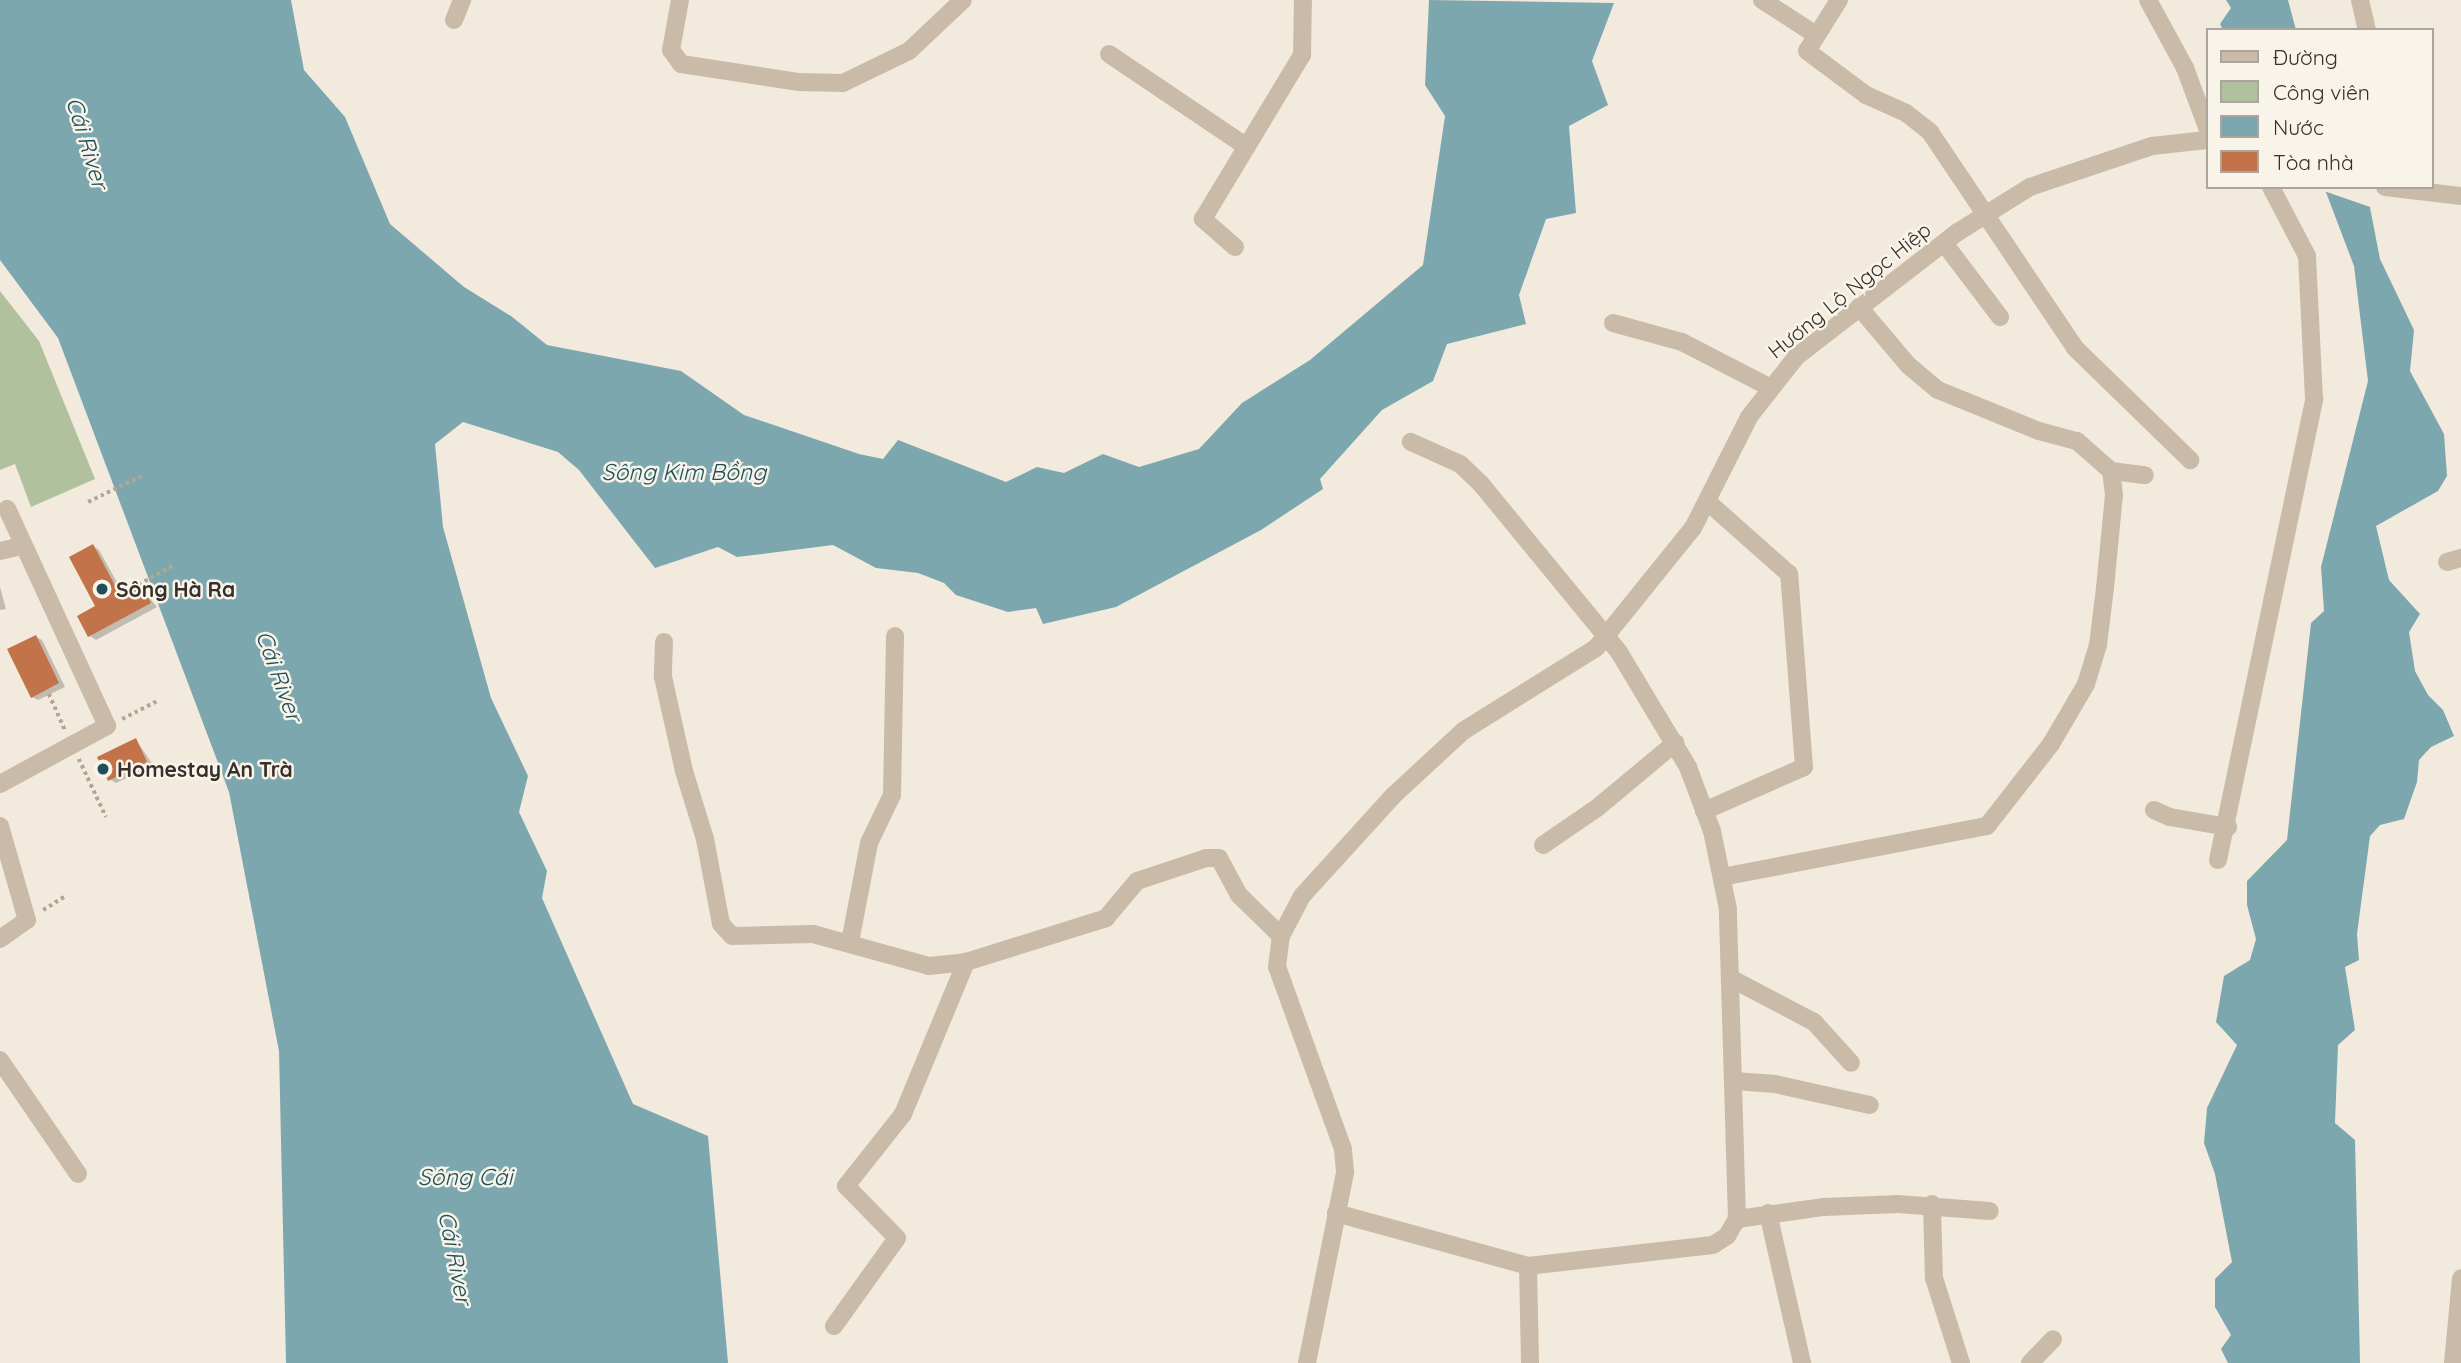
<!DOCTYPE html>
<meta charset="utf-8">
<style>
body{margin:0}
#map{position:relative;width:2461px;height:1363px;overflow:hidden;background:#f2eadd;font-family:Quicksand,sans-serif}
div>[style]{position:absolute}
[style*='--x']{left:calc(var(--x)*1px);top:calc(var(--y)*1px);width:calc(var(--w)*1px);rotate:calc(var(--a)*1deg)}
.green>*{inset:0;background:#b1c19d}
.water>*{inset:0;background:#7da7ae}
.pier>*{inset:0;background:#f2eadd}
.shadow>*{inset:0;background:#0003}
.building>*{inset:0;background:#c3734a}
.path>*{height:3.5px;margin-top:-1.75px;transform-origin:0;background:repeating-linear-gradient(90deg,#b6a593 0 3.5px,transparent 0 7px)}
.minor>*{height:18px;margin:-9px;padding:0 9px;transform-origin:9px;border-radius:9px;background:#cabba9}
.dots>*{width:19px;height:19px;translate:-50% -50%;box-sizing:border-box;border:4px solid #f9f4ea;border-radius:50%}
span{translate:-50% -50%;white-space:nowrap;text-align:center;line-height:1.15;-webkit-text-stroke:5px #f9f4ea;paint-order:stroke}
.street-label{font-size:21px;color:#372f29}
.poi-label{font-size:21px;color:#372f29;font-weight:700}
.left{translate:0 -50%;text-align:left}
.water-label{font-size:23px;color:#1f4f58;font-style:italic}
.legend{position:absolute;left:2206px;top:28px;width:228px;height:161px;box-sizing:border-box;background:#f9f4ea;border:2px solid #aba59d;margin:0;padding:9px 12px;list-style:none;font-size:21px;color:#372f29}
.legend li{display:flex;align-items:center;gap:14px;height:35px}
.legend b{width:35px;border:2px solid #aba59d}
</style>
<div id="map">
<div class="green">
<i style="clip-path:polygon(0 291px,39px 341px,95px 479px,31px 507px,15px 464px,0 470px)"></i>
</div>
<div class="water">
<i style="clip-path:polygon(0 0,291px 0,304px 70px,345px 117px,390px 224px,464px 287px,511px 316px,547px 345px,681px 371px,744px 415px,859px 454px,883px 459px,898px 440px,1006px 482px,1037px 467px,1064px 473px,1103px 454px,1139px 467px,1199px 449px,1242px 403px,1310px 360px,1423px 265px,1445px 116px,1425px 85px,1429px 0,1614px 3px,1592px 61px,1608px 105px,1569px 126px,1576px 213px,1546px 219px,1519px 295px,1526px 324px,1447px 344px,1433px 381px,1382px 410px,1320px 479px,1323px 489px,1261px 530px,1116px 607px,1043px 624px,1036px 608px,1008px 612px,956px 595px,944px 583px,918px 573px,876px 568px,833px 545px,737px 557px,718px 547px,655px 568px,579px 470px,558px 452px,463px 422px,435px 444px,443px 527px,491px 698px,528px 776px,519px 812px,547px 871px,542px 898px,633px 1104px,708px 1136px,728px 1363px,286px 1363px,279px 1051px,229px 792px,58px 338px,0 260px)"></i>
<i style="clip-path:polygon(2226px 0,2288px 0,2296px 30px,2223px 30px,2220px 24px,2231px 8px)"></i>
<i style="clip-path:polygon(2324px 187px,2366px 187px,2380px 259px,2414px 330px,2410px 371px,2444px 434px,2447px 476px,2438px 491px,2376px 526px,2389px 580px,2420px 614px,2409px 632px,2415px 671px,2428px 695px,2443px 710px,2454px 736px,2431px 747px,2419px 760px,2417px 782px,2404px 819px,2380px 825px,2370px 836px,2357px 934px,2359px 960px,2345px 967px,2355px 1030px,2338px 1045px,2335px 1123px,2355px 1140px,2360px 1363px,2228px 1363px,2221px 1349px,2231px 1335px,2215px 1307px,2215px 1279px,2232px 1262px,2215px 1174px,2204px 1143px,2207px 1108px,2237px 1045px,2216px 1022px,2224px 976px,2250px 960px,2256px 939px,2247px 905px,2247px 881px,2287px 840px,2311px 623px,2324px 611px,2321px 567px,2368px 381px,2354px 266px)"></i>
</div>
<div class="pier">
<i style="clip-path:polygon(2320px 187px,2369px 187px,2373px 208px,2321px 190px)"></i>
</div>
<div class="shadow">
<i style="clip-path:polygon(93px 546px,99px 550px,124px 595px,140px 586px,157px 607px,96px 640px,90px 636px,98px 606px)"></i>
<i style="clip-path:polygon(0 587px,6px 609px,0 610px)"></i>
<i style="clip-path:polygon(36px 637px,42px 640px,65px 687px,38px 700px,32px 697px)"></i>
<i style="clip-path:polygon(136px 740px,153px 765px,116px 783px,109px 779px)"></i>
</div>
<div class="building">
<i style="clip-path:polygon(93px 544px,120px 595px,141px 584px,151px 603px,88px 637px,77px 616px,95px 606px,69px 557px)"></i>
<i style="clip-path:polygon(36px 635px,59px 683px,31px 698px,7px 649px)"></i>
<i style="clip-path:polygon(136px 738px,147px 762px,108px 781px,97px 757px)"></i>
</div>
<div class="path">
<i style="--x:88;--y:502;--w:59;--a:-26.1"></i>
<i style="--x:120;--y:595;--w:62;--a:-29.1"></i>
<i style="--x:49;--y:694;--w:39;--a:66"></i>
<i style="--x:122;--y:719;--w:39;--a:-27"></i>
<i style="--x:79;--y:759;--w:64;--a:65"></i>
<i style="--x:43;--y:910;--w:26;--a:-32"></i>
</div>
<div class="minor">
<i style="--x:680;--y:0;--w:51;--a:100.2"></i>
<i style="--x:671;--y:50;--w:17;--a:54"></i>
<i style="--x:681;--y:64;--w:118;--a:8.7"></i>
<i style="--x:798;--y:82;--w:45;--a:1.3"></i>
<i style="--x:843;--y:83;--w:73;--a:-25.9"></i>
<i style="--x:909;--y:51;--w:74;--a:-43.4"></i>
<i style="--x:1762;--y:0;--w:64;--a:32.9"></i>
<i style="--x:1839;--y:0;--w:60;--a:122.1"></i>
<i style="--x:1807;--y:51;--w:74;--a:36.7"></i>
<i style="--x:1866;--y:95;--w:44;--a:24.2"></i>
<i style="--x:1906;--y:113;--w:31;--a:38"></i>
<i style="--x:1930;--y:132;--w:260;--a:56.1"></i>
<i style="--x:2075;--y:348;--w:161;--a:44.2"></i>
<i style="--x:2148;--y:0;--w:77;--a:61.4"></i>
<i style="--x:2185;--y:68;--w:63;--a:69.6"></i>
<i style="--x:2360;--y:0;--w:31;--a:77"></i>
<i style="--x:454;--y:20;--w:22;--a:-68"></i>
<i style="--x:1109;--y:54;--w:166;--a:34"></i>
<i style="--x:2385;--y:187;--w:77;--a:6.8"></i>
<i style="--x:1944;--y:243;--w:93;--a:52.9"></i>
<i style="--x:1235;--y:247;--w:43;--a:-138.8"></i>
<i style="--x:1203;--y:219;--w:192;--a:-58.9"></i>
<i style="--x:1302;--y:55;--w:55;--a:-89"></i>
<i style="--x:1859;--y:307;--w:76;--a:49.8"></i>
<i style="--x:1908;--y:365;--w:39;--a:40"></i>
<i style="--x:1938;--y:390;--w:109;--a:22.1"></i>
<i style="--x:2039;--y:431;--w:39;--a:15"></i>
<i style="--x:2077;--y:441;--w:45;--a:41.4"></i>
<i style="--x:2111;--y:471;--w:34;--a:7"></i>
<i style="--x:1613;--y:323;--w:72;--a:15.4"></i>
<i style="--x:1682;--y:342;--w:98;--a:27.3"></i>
<i style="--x:0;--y:551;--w:22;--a:-13"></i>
<i style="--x:2447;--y:562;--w:15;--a:-16"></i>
<i style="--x:664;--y:642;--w:35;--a:92"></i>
<i style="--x:663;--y:677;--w:96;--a:77.4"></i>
<i style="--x:684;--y:771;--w:71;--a:72.8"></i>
<i style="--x:705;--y:839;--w:86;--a:79.3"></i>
<i style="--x:721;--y:924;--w:16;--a:47"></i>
<i style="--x:732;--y:936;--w:81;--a:-1.4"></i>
<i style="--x:813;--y:934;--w:120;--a:15.4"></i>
<i style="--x:929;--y:966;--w:37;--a:-6"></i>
<i style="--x:966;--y:962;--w:147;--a:-17.4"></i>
<i style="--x:1106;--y:918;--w:48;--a:-50"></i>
<i style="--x:1137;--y:881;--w:73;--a:-18.4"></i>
<i style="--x:1206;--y:858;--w:13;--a:0"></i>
<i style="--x:1219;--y:858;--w:42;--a:61.6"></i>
<i style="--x:1239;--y:895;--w:59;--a:44.3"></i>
<i style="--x:0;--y:784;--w:122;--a:-28.5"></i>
<i style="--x:107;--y:726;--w:239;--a:-114.7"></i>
<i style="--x:2154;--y:810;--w:17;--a:24"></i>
<i style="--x:2170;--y:817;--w:59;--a:9.8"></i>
<i style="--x:1704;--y:811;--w:109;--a:-23.7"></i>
<i style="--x:1804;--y:767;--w:194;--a:-94.4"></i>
<i style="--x:1789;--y:574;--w:107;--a:-138.4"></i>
<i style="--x:0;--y:826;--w:98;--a:74"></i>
<i style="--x:27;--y:920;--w:33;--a:145"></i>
<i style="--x:1543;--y:845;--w:65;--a:-34.4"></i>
<i style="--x:1597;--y:808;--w:102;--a:-39.8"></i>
<i style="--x:2218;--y:860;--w:471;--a:-78.2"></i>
<i style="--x:2314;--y:399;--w:143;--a:-92.8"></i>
<i style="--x:2307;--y:256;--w:78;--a:-117.6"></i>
<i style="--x:1722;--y:877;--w:270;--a:-10.9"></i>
<i style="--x:1987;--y:826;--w:104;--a:-52"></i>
<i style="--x:2051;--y:744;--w:69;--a:-59.7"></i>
<i style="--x:2086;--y:684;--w:41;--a:-72.9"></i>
<i style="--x:2098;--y:645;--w:57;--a:-83"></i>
<i style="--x:2105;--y:588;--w:93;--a:-84.5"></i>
<i style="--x:2114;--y:495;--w:24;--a:-97"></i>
<i style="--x:850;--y:942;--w:101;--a:-79.1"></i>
<i style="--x:869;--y:843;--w:53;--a:-64.4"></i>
<i style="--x:892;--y:795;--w:159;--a:-88.9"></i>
<i style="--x:1732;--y:979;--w:93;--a:27.7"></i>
<i style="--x:1814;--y:1022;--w:55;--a:47.9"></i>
<i style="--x:0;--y:1060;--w:138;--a:55.6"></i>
<i style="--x:1735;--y:1081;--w:40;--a:4.3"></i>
<i style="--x:1775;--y:1084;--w:97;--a:12.5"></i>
<i style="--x:1932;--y:1204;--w:74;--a:88.5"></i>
<i style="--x:1934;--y:1278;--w:89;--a:72.4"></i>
<i style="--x:1336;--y:1213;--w:199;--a:15.4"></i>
<i style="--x:1528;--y:1266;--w:186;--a:-6.5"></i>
<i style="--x:1713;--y:1245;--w:17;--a:-33"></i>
<i style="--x:1727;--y:1236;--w:20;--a:-60"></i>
<i style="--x:1737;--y:1219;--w:310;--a:-91.7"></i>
<i style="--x:1728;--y:909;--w:80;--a:-101.6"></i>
<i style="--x:1712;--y:831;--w:68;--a:-110.6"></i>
<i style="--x:1688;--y:767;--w:134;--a:-121"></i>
<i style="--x:1619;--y:652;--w:216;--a:-129.4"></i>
<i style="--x:1482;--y:485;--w:30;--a:-136"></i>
<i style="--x:1460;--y:464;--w:54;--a:-155.8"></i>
<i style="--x:1768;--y:1213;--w:154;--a:77.2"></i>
<i style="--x:1737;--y:1219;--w:88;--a:-7.9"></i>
<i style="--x:1824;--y:1207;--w:74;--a:-2.3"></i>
<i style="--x:1898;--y:1204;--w:92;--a:4.4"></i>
<i style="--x:1528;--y:1266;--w:97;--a:88.8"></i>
<i style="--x:834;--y:1326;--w:108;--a:-54.4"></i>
<i style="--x:897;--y:1238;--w:73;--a:-134.4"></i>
<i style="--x:846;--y:1186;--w:92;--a:-51.6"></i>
<i style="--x:903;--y:1114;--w:165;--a:-67.5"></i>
<i style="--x:1307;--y:1363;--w:195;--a:-78.7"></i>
<i style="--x:1345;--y:1172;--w:23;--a:-95"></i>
<i style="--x:1343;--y:1149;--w:194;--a:-109.9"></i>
<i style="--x:1277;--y:967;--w:31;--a:-83"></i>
<i style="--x:1281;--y:936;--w:45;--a:-62.3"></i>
<i style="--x:1302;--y:896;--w:137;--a:-47.7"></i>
<i style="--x:1394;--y:795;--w:94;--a:-42.8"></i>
<i style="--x:1463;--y:731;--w:157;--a:-32"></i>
<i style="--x:1596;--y:648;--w:154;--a:-51.1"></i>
<i style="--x:1693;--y:528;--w:124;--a:-63.2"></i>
<i style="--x:1749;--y:417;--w:76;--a:-51.9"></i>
<i style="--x:1796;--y:357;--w:205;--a:-37.7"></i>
<i style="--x:1958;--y:232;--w:85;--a:-32"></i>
<i style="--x:2030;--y:187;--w:129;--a:-18.6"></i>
<i style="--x:2152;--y:146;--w:55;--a:-6.2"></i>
<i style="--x:2030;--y:1363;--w:33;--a:-46"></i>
<i style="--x:2453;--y:1363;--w:85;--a:-84.6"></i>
</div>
<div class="dots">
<i style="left:102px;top:589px;background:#1f4f58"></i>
<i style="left:103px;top:769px;background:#1f4f58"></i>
</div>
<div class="street-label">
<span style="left:1849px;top:290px;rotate:-39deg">Hương Lộ Ngọc Hiệp</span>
</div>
<div class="poi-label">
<span class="left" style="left:116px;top:589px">Sông Hà Ra</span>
<span class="left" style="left:117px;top:769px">Homestay An Trà</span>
</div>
<div class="water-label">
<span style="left:87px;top:143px;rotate:73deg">Cái River</span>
<span style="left:684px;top:472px">Sông Kim Bồng</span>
<span style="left:279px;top:676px;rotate:70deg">Cái River</span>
<span style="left:465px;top:1177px">Sông Cái</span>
<span style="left:455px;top:1258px;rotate:79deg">Cái River</span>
</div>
<ul class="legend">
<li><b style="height:9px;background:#cabba9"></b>Đường</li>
<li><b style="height:19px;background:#b1c19d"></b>Công viên</li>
<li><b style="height:19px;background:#7da7ae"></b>Nước</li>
<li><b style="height:19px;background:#c3734a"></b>Tòa nhà</li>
</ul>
</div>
